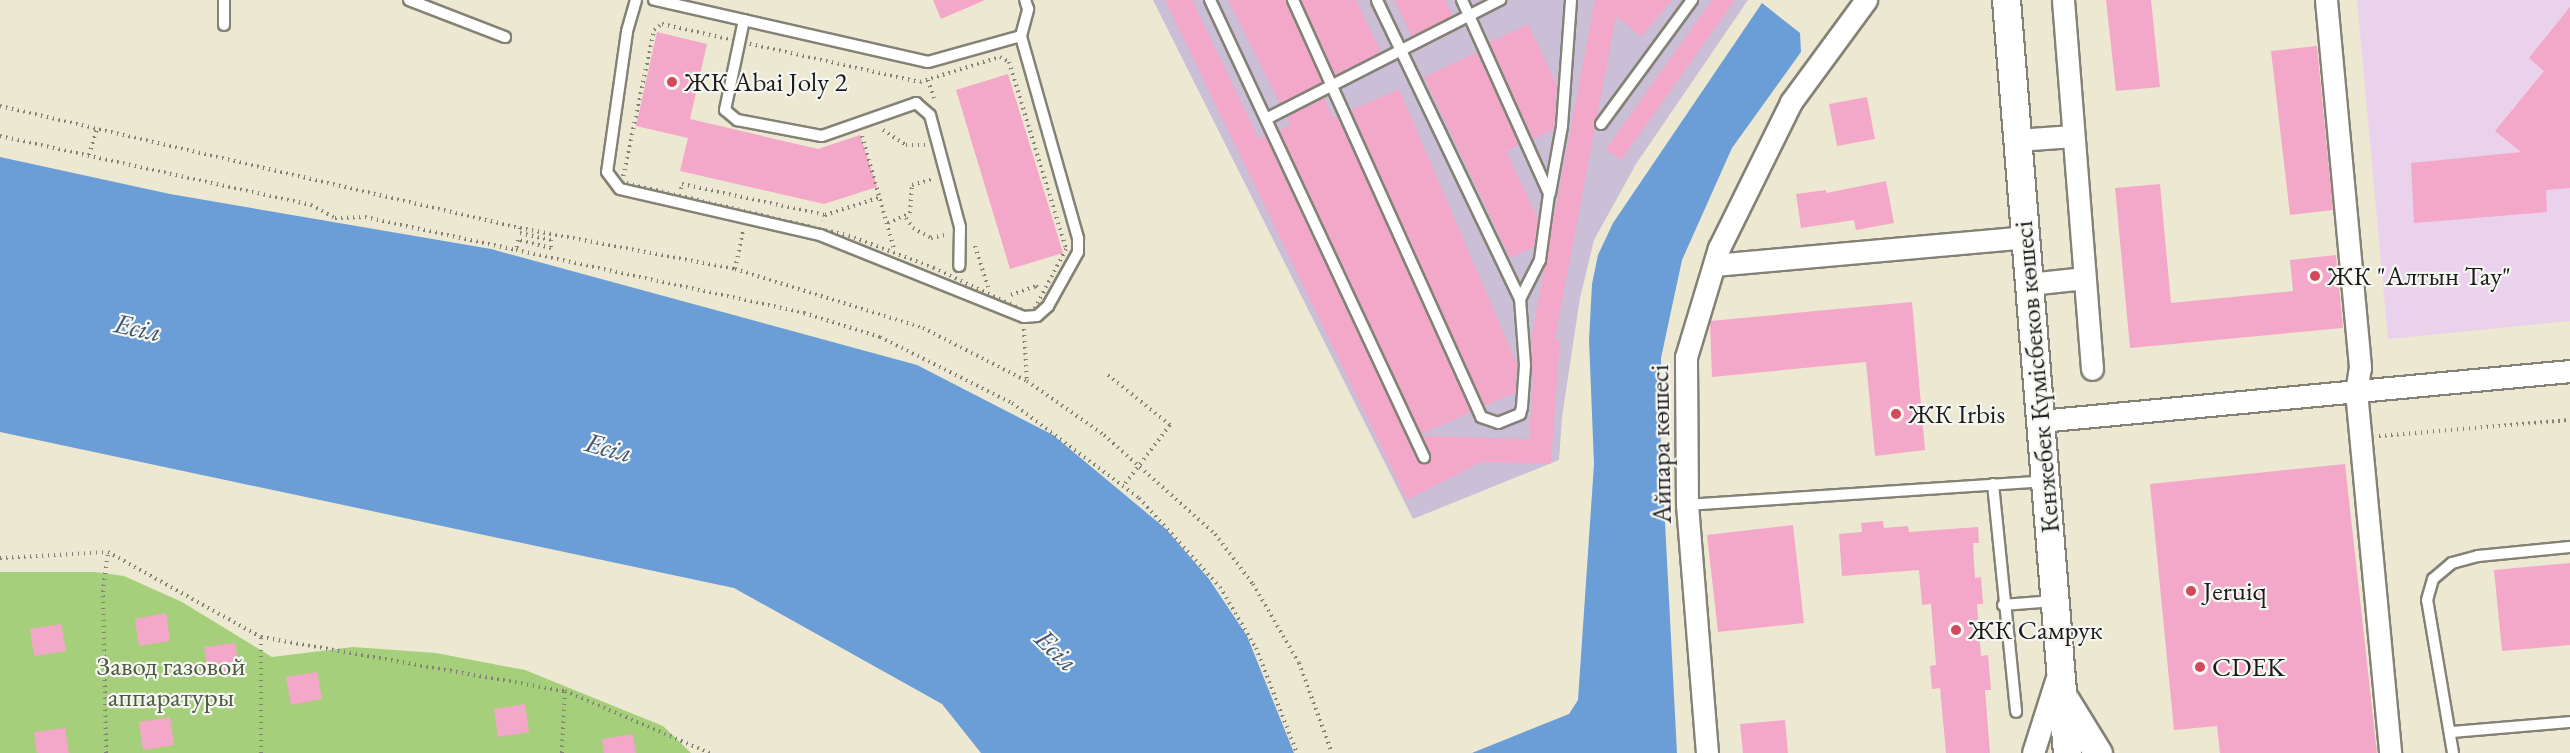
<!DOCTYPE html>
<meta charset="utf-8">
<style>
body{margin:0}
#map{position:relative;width:2570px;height:753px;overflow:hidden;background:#ede8d1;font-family:"EB Garamond",serif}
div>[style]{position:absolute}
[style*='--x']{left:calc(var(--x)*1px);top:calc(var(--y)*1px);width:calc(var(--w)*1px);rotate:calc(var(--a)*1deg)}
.built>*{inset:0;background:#ead1ec}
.industrial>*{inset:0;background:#cabfd6}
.green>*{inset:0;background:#a6cf7b}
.water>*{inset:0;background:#6b9dd6}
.building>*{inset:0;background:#f4a8c9}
.path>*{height:4px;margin-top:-2px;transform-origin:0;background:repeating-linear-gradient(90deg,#848276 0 1.5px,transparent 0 6px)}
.roads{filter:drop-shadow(2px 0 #848276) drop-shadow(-2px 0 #848276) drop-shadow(0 2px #848276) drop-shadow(0 -2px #848276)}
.service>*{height:10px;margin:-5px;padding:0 5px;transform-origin:5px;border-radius:5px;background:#fff}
.minor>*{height:21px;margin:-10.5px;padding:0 10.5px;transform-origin:10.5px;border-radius:10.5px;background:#fff}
.tertiary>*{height:27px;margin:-13.5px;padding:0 13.5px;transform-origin:13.5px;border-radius:13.5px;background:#fff}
.dots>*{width:16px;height:16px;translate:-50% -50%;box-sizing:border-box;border:3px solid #f6f6f2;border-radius:50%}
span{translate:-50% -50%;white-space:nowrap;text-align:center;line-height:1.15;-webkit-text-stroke:4.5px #f6f6f2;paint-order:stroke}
.poi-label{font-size:27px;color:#1c1c1c}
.left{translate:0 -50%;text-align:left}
.street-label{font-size:27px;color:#1c1c1c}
.park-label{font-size:27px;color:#4c5b3d}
.water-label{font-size:28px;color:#405670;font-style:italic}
</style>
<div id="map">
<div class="built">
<i style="clip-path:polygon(2357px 0,2570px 0,2570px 321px,2388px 339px)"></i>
</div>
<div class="industrial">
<i style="clip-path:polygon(1153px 0,1748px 0,1636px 164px,1594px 240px,1580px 298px,1562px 417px,1559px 460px,1413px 519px)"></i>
</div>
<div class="green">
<i style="clip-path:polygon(0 572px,95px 572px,124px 576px,182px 602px,272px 657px,353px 647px,436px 653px,525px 670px,663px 726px,691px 753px,0 753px)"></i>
</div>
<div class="water">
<i style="clip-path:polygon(1762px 3px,1800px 33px,1801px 52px,1732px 148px,1682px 260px,1661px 358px,1660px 427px,1677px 753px,1472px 753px,1569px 714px,1578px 700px,1594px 464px,1589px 340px,1592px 284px,1598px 255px,1613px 223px)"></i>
<i style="clip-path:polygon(0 157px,170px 194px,491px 249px,917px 365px,1053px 435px,1166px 529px,1209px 579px,1247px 636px,1294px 753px,981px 753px,942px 704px,734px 588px,0 432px)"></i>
</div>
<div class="building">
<i style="clip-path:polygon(933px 0,985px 0,941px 19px)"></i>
<i style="clip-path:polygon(1165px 0,1192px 0,1259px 139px,1265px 136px,1417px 460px,1424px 464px,1431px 457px,1422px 436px,1529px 439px,1533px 385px,1531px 339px,1595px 0,1672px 0,1641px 37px,1616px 16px,1555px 339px,1560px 340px,1551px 464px,1481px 462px,1407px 500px)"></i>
<i style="clip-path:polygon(1228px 0,1286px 0,1322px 82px,1280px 104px)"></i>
<i style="clip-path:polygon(1301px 0,1356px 0,1381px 52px,1335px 75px)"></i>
<i style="clip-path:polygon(1394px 0,1445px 0,1453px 16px,1412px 36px)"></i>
<i style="clip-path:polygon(1712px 0,1735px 0,1621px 160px,1606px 149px)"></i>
<i style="clip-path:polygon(2106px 0,2151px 0,2160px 87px,2116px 91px)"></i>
<i style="clip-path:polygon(2570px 7px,2570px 188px,2546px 190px,2547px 212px,2414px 223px,2411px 163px,2521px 152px,2495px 131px,2544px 71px,2529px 58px)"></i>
<i style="clip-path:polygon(1528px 24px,1557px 85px,1554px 129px,1533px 139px,1489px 43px)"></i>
<i style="clip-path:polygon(657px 32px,707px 44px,690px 119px,818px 149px,860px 135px,877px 187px,824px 204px,680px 171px,688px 138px,636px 126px)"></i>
<i style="clip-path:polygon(2317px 46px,2333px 210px,2290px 215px,2271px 51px)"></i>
<i style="clip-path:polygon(1477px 52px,1519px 145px,1506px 151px,1538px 219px,1534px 247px,1510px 258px,1424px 77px)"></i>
<i style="clip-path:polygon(1008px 74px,1063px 253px,1010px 269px,956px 90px)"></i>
<i style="clip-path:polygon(1399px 89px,1517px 364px,1515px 393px,1484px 406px,1351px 110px)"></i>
<i style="clip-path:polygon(1867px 97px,1875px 139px,1837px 146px,1829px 104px)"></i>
<i style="clip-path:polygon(1324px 98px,1333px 118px,1337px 116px,1471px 412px,1421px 434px,1279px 130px,1290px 125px,1287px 117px)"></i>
<i style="clip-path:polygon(1886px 181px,1894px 223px,1856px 230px,1854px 220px,1801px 228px,1796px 194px,1826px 190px,1826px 193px)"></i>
<i style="clip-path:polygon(2160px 184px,2171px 303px,2293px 291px,2290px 260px,2336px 255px,2343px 328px,2130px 348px,2115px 188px)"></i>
<i style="clip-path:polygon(1912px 302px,1925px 450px,1875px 456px,1866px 362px,1712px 377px,1710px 321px)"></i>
<i style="clip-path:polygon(2345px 464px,2377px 753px,2220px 753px,2217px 726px,2174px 730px,2150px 484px)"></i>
<i style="clip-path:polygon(1883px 521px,1884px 528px,1908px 526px,1909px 532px,1978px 527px,1979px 543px,1973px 543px,1975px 578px,1981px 577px,1983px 604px,1977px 604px,1981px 656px,1988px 655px,1991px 690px,1985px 690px,1990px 753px,1946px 753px,1940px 688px,1932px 689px,1930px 666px,1936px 665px,1931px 604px,1922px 605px,1919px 570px,1842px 576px,1839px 534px,1862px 532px,1861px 523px)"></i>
<i style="clip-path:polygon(1793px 525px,1804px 623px,1718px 632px,1707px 535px)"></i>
<i style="clip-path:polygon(2570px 563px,2570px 645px,2502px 651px,2494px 570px)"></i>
<i style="clip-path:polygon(166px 613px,170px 641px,139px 646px,135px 619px)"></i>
<i style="clip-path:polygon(61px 624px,66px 651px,34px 656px,30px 629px)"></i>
<i style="clip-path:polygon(235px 643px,240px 670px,209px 675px,204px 647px)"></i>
<i style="clip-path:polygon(317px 672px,322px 699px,291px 705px,286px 677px)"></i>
<i style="clip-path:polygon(525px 704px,529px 732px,498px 737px,494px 709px)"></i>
<i style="clip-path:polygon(170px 717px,174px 745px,143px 750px,139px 722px)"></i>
<i style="clip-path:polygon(1785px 720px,1788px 753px,1743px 753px,1740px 724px)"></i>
<i style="clip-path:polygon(65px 728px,69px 753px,37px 753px,34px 732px)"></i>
<i style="clip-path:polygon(633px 734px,636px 753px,604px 753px,602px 739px)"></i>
</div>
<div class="path">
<i style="--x:662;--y:24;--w:264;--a:12.7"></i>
<i style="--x:920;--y:82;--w:84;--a:-17.4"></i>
<i style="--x:1000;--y:57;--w:10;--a:29"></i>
<i style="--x:1009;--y:62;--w:195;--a:73"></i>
<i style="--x:1066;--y:249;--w:67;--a:117.7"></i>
<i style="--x:1035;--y:308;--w:9;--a:153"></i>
<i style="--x:1027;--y:312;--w:103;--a:-154.7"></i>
<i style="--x:934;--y:268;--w:90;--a:-159.1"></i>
<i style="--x:850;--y:236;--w:234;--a:-166.7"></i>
<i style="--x:622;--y:182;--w:155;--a:-78.1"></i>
<i style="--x:654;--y:30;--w:10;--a:-37"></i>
<i style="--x:928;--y:80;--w:19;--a:72"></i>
<i style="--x:0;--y:106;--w:534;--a:13.2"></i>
<i style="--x:520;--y:228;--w:219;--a:10.8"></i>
<i style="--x:735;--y:269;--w:197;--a:17.4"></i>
<i style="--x:923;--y:328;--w:117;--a:27"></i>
<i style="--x:1027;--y:381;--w:94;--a:35"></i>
<i style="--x:1104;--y:435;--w:149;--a:41.7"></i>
<i style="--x:1215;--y:534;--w:63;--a:52.8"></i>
<i style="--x:1253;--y:584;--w:91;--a:59.8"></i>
<i style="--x:1299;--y:663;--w:96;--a:69.9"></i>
<i style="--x:883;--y:130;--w:27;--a:33"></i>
<i style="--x:906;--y:145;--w:19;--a:0"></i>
<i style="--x:0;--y:136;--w:319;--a:12.5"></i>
<i style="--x:311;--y:205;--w:27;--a:28"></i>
<i style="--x:335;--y:218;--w:30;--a:-2"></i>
<i style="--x:365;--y:217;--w:155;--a:12.3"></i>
<i style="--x:862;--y:136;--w:117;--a:74.2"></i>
<i style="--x:89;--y:155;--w:27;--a:-73"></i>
<i style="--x:681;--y:189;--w:5;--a:-79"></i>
<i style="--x:682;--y:184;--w:146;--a:12.2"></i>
<i style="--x:825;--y:215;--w:6;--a:108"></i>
<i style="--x:825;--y:215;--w:59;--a:-17.8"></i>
<i style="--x:906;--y:218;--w:12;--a:55"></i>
<i style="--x:913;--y:228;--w:21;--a:29"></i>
<i style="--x:931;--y:238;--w:14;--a:-12"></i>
<i style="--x:888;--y:223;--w:24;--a:-24"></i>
<i style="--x:910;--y:213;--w:28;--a:-86"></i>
<i style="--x:912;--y:185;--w:22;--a:-16"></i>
<i style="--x:520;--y:228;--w:5;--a:90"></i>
<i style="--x:520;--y:233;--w:32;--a:13"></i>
<i style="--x:551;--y:240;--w:8;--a:90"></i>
<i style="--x:551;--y:248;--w:34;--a:-166"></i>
<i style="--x:518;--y:240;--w:10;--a:101"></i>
<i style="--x:516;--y:250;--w:295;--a:12.3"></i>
<i style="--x:804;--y:313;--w:80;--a:17.5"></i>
<i style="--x:880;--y:337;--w:148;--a:26.6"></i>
<i style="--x:1012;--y:403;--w:159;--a:36.8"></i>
<i style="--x:1139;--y:498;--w:120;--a:47.7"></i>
<i style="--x:1220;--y:587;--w:71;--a:59.5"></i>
<i style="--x:1256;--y:648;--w:113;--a:68.7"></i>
<i style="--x:975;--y:246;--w:43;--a:72.4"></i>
<i style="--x:735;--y:269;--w:40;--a:-78"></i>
<i style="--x:1011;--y:295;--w:27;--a:-20"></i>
<i style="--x:1036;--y:286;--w:6;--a:45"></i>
<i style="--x:1024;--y:329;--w:52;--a:86.7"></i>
<i style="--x:1108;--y:375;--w:80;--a:38.9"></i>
<i style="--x:1170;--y:425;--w:76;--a:127.5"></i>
<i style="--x:2379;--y:436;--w:192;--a:-4.8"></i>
<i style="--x:0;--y:558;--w:108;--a:-3.2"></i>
<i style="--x:108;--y:552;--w:175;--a:29.1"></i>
<i style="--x:261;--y:637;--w:309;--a:10.1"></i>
<i style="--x:565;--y:691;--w:158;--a:23.2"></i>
<i style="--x:106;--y:753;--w:161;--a:-91.1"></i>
<i style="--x:103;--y:592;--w:40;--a:-82.9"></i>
<i style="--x:261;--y:753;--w:116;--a:-90"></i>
<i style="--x:562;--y:753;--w:62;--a:-87.2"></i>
</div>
<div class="roads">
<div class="service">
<i style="--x:224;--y:0;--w:25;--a:90"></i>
<i style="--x:409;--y:0;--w:103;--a:21.1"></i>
<i style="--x:636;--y:0;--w:33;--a:106"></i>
<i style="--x:627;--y:32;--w:141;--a:98.1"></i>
<i style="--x:607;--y:172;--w:21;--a:53"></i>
<i style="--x:620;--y:189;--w:205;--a:13"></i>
<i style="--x:820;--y:235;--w:220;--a:21.9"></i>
<i style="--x:1024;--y:317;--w:13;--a:-4"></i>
<i style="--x:1037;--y:316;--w:15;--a:-42"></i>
<i style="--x:1048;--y:306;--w:62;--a:-60.9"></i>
<i style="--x:1078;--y:252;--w:14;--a:-90"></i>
<i style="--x:1078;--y:238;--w:210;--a:-105.8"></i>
<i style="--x:1021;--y:36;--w:97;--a:164.4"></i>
<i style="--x:928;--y:62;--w:281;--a:-167.2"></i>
<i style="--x:1210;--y:0;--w:505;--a:64.91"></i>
<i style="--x:1293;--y:0;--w:457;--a:65.7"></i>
<i style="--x:1481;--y:417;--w:18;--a:19"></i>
<i style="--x:1498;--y:423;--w:24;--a:-22"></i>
<i style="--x:1520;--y:414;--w:7;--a:-74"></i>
<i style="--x:1522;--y:407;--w:42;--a:-85.9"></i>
<i style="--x:1525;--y:365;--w:66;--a:-94.3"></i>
<i style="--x:1520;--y:299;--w:331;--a:-115.6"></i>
<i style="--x:1462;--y:0;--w:213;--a:65.8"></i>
<i style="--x:1549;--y:194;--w:67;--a:97.8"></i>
<i style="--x:1540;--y:260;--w:44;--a:117.1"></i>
<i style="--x:744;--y:20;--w:92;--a:101.9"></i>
<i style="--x:725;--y:110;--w:16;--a:40"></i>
<i style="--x:737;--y:120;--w:86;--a:10.7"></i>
<i style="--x:822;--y:136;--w:100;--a:-19.3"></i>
<i style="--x:916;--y:103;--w:18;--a:41"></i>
<i style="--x:930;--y:115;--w:116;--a:75"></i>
<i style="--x:960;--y:227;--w:39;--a:91"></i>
<i style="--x:1021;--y:36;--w:28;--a:-75"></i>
<i style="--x:1028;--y:9;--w:9;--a:-108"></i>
<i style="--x:1266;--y:119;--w:263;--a:-27"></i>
<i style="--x:1601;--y:124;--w:154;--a:-53.7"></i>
<i style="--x:1550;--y:193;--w:68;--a:-79.8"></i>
<i style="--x:1562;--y:126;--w:126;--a:-85.9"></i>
<i style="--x:1993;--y:484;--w:229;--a:84.2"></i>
<i style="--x:1687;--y:505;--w:359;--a:-3.8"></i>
<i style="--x:2003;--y:605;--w:51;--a:-4.5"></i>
<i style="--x:2451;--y:732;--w:119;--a:-4.8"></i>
<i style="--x:2453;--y:753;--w:155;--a:-99.6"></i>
<i style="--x:2427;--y:600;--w:22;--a:-74"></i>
<i style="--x:2433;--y:579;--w:25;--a:-40"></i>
<i style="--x:2452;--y:563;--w:27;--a:-15"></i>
<i style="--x:2478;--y:556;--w:92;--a:-5.6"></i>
</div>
<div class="minor">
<i style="--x:2063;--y:0;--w:370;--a:85.5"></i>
<i style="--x:2326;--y:0;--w:369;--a:84.7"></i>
<i style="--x:2360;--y:367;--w:24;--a:99"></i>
<i style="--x:2356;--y:391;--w:364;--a:84.6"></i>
<i style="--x:2017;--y:140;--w:56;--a:-4.1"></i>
<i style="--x:1714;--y:265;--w:312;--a:-5.1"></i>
<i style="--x:2029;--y:284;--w:56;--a:-6.1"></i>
<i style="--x:2040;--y:421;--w:532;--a:-5.39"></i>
<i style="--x:1707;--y:753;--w:249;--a:-94.6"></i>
<i style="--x:1687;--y:505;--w:148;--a:-90.4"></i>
<i style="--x:1686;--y:357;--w:114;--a:-73.2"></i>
<i style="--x:1719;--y:248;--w:163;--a:-63.7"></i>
<i style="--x:1791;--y:102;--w:127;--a:-53.7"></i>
<i style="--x:2033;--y:753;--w:83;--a:-72.4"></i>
</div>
<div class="tertiary">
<i style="--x:2006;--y:0;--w:755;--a:85.37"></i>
<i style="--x:2066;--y:701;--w:61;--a:58.4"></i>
</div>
</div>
<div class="dots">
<i style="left:672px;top:82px;background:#d1495b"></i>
<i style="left:2315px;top:276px;background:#d1495b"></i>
<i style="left:1896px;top:414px;background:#d1495b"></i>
<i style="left:2191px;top:591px;background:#d1495b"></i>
<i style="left:1956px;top:630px;background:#d1495b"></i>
<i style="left:2200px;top:667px;background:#d1495b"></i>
</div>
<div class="poi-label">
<span class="left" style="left:684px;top:82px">ЖК Abai Joly 2</span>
<span class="left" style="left:2327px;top:276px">ЖК "Алтын Тау"</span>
<span class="left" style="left:1908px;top:414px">ЖК Irbis</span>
<span class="left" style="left:2203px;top:591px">Jeruiq</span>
<span class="left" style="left:1968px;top:630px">ЖК Самрук</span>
<span class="left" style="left:2212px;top:667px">CDEK</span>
</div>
<div class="street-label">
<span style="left:2036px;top:377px;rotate:-95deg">Кенжебек Күмісбеков көшесі</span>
<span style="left:1660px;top:444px;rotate:-91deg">Айпара көшесі</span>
</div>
<div class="park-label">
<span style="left:171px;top:681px">Завод газовой<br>аппаратуры</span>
</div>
<div class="water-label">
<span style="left:138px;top:327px;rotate:12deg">Есіл</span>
<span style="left:609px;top:447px;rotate:15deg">Есіл</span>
<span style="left:1057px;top:650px;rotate:44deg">Есіл</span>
</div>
</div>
